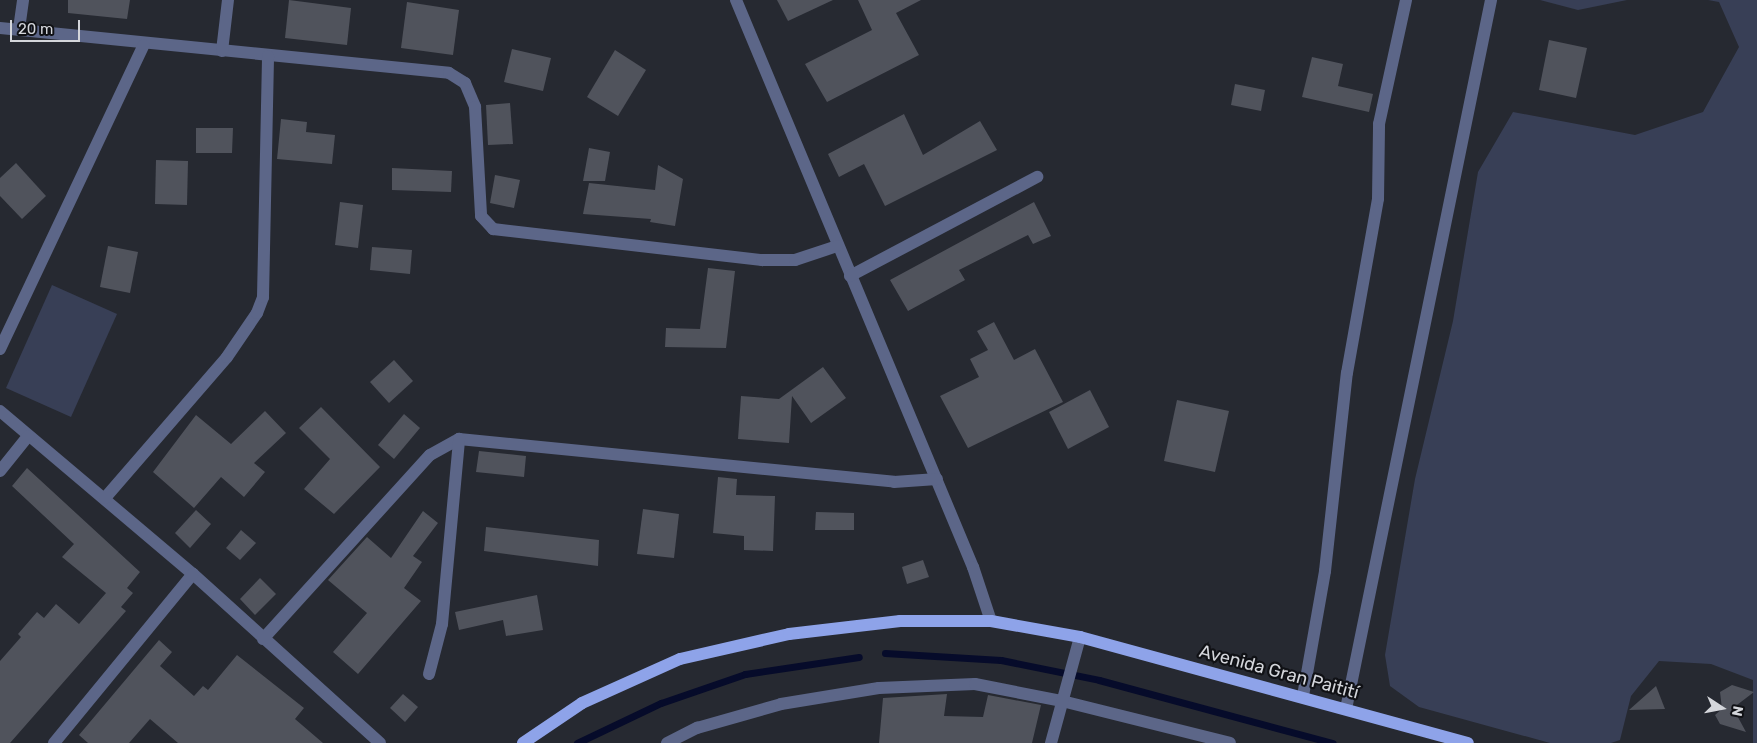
<!DOCTYPE html>
<meta charset="utf-8">
<style>
body{margin:0}
#map{position:relative;width:1757px;height:743px;overflow:hidden;background:#262931;font-family:Rubik,sans-serif}
div>[style]{position:absolute}
[style*='--x']{left:calc(var(--x)*1px);top:calc(var(--y)*1px);width:calc(var(--w)*1px);rotate:calc(var(--a)*1deg)}
.green>*{inset:0;background:#383f56}
.stream>*{height:7px;margin:-3.5px;padding:0 3.5px;transform-origin:3.5px;border-radius:3.5px;background:#060b2a}
.building>*{inset:0;background:#50535c}
.minor>*{height:12px;margin:-6px;padding:0 6px;transform-origin:6px;border-radius:6px;background:#5c6688}
.major>*{height:12px;margin:-6px;padding:0 6px;transform-origin:6px;border-radius:6px;background:#8ea3e9}
span{translate:-50% -50%;white-space:nowrap;text-align:center;line-height:1.15;-webkit-text-stroke:4.5px #101115;paint-order:stroke}
.street-label{font-size:18px;color:#d4d6db}
.north{position:absolute;left:1697px;top:683px;width:50px;height:50px;-webkit-text-stroke:4px #101115;paint-order:stroke;rotate:101deg;font-size:14px;font-weight:700;line-height:20px;text-align:center;color:#d4d6db}
.north::after{content:'';display:block;margin:auto;width:18px;height:22px;background:#d4d6db;clip-path:polygon(50% 0,100% 100%,50% 72%,0 100%)}
.scale{position:absolute;left:10px;top:20px;width:70px;height:22px;box-sizing:border-box;border:2px solid #d4d6db;border-top:0;padding-left:6px;font-size:15px;line-height:18px;white-space:nowrap;color:#d4d6db;-webkit-text-stroke:4px #101115;paint-order:stroke}
</style>
<div id="map">
<div class="green">
<i style="clip-path:polygon(1540px 0,1627px 0,1578px 10px)"></i>
<i style="clip-path:polygon(1708px 0,1757px 0,1757px 743px,1753px 743px,1753px 680px,1711px 664px,1659px 661px,1631px 696px,1620px 740px,1611px 743px,1550px 743px,1419px 707px,1390px 686px,1385px 655px,1415px 479px,1453px 321px,1478px 172px,1513px 112px,1635px 135px,1703px 112px,1739px 47px,1719px 2px)"></i>
<i style="clip-path:polygon(52px 285px,117px 314px,71px 417px,6px 388px)"></i>
</div>
<div class="stream">
<i style="--x:885;--y:653;--w:116;--a:3.5"></i>
<i style="--x:1001;--y:660;--w:100;--a:11.5"></i>
<i style="--x:1099;--y:680;--w:242;--a:15.1"></i>
<i style="--x:577;--y:743;--w:93;--a:-25.5"></i>
<i style="--x:661;--y:703;--w:89;--a:-19"></i>
<i style="--x:745;--y:674;--w:115;--a:-8.5"></i>
</div>
<div class="building">
<i style="clip-path:polygon(68px 0,130px 0,127px 19px,68px 13px)"></i>
<i style="clip-path:polygon(289px 0,351px 8px,347px 45px,285px 38px)"></i>
<i style="clip-path:polygon(777px 0,833px 0,788px 21px)"></i>
<i style="clip-path:polygon(858px 0,921px 0,896px 13px,919px 55px,827px 102px,805px 64px,872px 30px)"></i>
<i style="clip-path:polygon(407px 2px,459px 10px,453px 55px,401px 48px)"></i>
<i style="clip-path:polygon(1549px 40px,1587px 48px,1576px 98px,1539px 90px)"></i>
<i style="clip-path:polygon(512px 49px,551px 58px,543px 91px,504px 82px)"></i>
<i style="clip-path:polygon(615px 50px,646px 70px,618px 116px,587px 97px)"></i>
<i style="clip-path:polygon(1312px 57px,1343px 64px,1338px 86px,1373px 94px,1369px 112px,1302px 97px)"></i>
<i style="clip-path:polygon(1235px 84px,1265px 90px,1261px 111px,1231px 105px)"></i>
<i style="clip-path:polygon(510px 103px,513px 144px,488px 145px,486px 105px)"></i>
<i style="clip-path:polygon(904px 114px,923px 155px,980px 121px,997px 150px,885px 206px,864px 164px,839px 177px,828px 154px)"></i>
<i style="clip-path:polygon(281px 119px,307px 122px,306px 132px,335px 135px,332px 164px,277px 159px)"></i>
<i style="clip-path:polygon(196px 128px,233px 128px,232px 153px,196px 153px)"></i>
<i style="clip-path:polygon(589px 148px,610px 152px,605px 181px,583px 181px)"></i>
<i style="clip-path:polygon(156px 160px,188px 161px,187px 205px,155px 204px)"></i>
<i style="clip-path:polygon(16px 163px,46px 196px,22px 219px,0 196px,0 178px)"></i>
<i style="clip-path:polygon(658px 165px,683px 179px,675px 226px,650px 222px,651px 219px,583px 214px,589px 183px,655px 190px)"></i>
<i style="clip-path:polygon(392px 168px,452px 171px,451px 192px,392px 190px)"></i>
<i style="clip-path:polygon(495px 175px,520px 180px,514px 208px,490px 203px)"></i>
<i style="clip-path:polygon(340px 202px,363px 205px,358px 248px,335px 245px)"></i>
<i style="clip-path:polygon(1034px 202px,1051px 236px,1033px 244px,1028px 235px,959px 270px,965px 280px,908px 311px,890px 280px)"></i>
<i style="clip-path:polygon(108px 246px,138px 252px,130px 293px,100px 287px)"></i>
<i style="clip-path:polygon(372px 247px,412px 250px,410px 274px,370px 270px)"></i>
<i style="clip-path:polygon(708px 268px,735px 271px,726px 348px,665px 347px,666px 328px,700px 329px)"></i>
<i style="clip-path:polygon(994px 322px,1014px 360px,1035px 349px,1063px 402px,968px 448px,940px 396px,979px 377px,970px 359px,988px 350px,977px 331px)"></i>
<i style="clip-path:polygon(394px 360px,413px 381px,389px 403px,370px 382px)"></i>
<i style="clip-path:polygon(823px 367px,846px 398px,811px 423px,792px 396px,789px 443px,738px 439px,741px 396px,779px 399px)"></i>
<i style="clip-path:polygon(1090px 390px,1109px 427px,1068px 449px,1049px 412px)"></i>
<i style="clip-path:polygon(1177px 400px,1229px 411px,1215px 472px,1164px 461px)"></i>
<i style="clip-path:polygon(321px 407px,380px 467px,334px 514px,304px 489px,330px 459px,299px 428px)"></i>
<i style="clip-path:polygon(265px 411px,286px 433px,254px 463px,265px 472px,244px 497px,221px 477px,194px 508px,153px 472px,196px 415px,231px 444px)"></i>
<i style="clip-path:polygon(404px 414px,420px 428px,394px 459px,378px 445px)"></i>
<i style="clip-path:polygon(479px 451px,526px 456px,524px 477px,476px 472px)"></i>
<i style="clip-path:polygon(27px 468px,140px 572px,127px 588px,133px 593px,121px 607px,126px 611px,10px 743px,0 743px,0 661px,21px 637px,18px 634px,37px 612px,44px 618px,56px 604px,79px 624px,106px 593px,62px 557px,74px 544px,12px 486px)"></i>
<i style="clip-path:polygon(718px 477px,737px 479px,736px 495px,775px 496px,773px 551px,744px 550px,744px 536px,713px 533px)"></i>
<i style="clip-path:polygon(643px 509px,679px 514px,674px 558px,637px 554px)"></i>
<i style="clip-path:polygon(196px 510px,211px 524px,190px 548px,175px 533px)"></i>
<i style="clip-path:polygon(423px 511px,438px 523px,413px 556px,422px 562px,404px 588px,421px 601px,358px 674px,333px 652px,367px 613px,328px 580px,367px 537px,391px 558px)"></i>
<i style="clip-path:polygon(816px 512px,854px 513px,854px 530px,815px 530px)"></i>
<i style="clip-path:polygon(486px 527px,599px 540px,598px 566px,484px 551px)"></i>
<i style="clip-path:polygon(241px 530px,256px 543px,240px 560px,226px 548px)"></i>
<i style="clip-path:polygon(923px 560px,929px 577px,907px 584px,902px 567px)"></i>
<i style="clip-path:polygon(260px 578px,276px 594px,255px 615px,240px 599px)"></i>
<i style="clip-path:polygon(537px 595px,543px 630px,506px 636px,503px 620px,459px 630px,455px 612px)"></i>
<i style="clip-path:polygon(159px 640px,172px 652px,160px 666px,194px 696px,203px 686px,208px 690px,237px 655px,304px 708px,295px 719px,323px 743px,178px 743px,150px 719px,129px 743px,88px 743px,79px 735px)"></i>
<i style="clip-path:polygon(1732px 685px,1754px 692px,1733px 708px,1746px 732px,1720px 724px,1715px 715px,1722px 709px,1720px 692px)"></i>
<i style="clip-path:polygon(1656px 686px,1665px 709px,1629px 710px)"></i>
<i style="clip-path:polygon(403px 694px,418px 707px,405px 722px,390px 708px)"></i>
<i style="clip-path:polygon(947px 694px,944px 716px,983px 717px,988px 695px,1041px 705px,1032px 743px,879px 743px,883px 698px)"></i>
</div>
<div class="minor">
<i style="--x:736;--y:0;--w:615;--a:67.32"></i>
<i style="--x:973;--y:567;--w:57;--a:71.6"></i>
<i style="--x:0;--y:28;--w:451;--a:5.7"></i>
<i style="--x:449;--y:73;--w:19;--a:32"></i>
<i style="--x:465;--y:83;--w:26;--a:67"></i>
<i style="--x:475;--y:107;--w:109;--a:86.8"></i>
<i style="--x:481;--y:216;--w:18;--a:47"></i>
<i style="--x:493;--y:229;--w:271;--a:6.6"></i>
<i style="--x:762;--y:260;--w:33;--a:0"></i>
<i style="--x:795;--y:260;--w:44;--a:-18.4"></i>
<i style="--x:19;--y:29;--w:29;--a:-82"></i>
<i style="--x:222;--y:51;--w:51;--a:-83.3"></i>
<i style="--x:850;--y:276;--w:212;--a:-27.9"></i>
<i style="--x:0;--y:349;--w:336;--a:-64.7"></i>
<i style="--x:0;--y:411;--w:253;--a:40.2"></i>
<i style="--x:193;--y:574;--w:252;--a:42.1"></i>
<i style="--x:0;--y:471;--w:45;--a:-51.3"></i>
<i style="--x:105;--y:498;--w:186;--a:-49.1"></i>
<i style="--x:227;--y:357;--w:53;--a:-55.7"></i>
<i style="--x:257;--y:313;--w:17;--a:-69"></i>
<i style="--x:263;--y:297;--w:241;--a:-88.8"></i>
<i style="--x:263;--y:639;--w:248;--a:-47.8"></i>
<i style="--x:430;--y:455;--w:33;--a:-29"></i>
<i style="--x:459;--y:439;--w:437;--a:5.6"></i>
<i style="--x:894;--y:482;--w:43;--a:-4"></i>
<i style="--x:429;--y:674;--w:52;--a:-75.4"></i>
<i style="--x:442;--y:624;--w:186;--a:-84.7"></i>
<i style="--x:1303;--y:696;--w:127;--a:-80"></i>
<i style="--x:1325;--y:571;--w:199;--a:-83.7"></i>
<i style="--x:1347;--y:373;--w:177;--a:-79.9"></i>
<i style="--x:1378;--y:199;--w:75;--a:-89.2"></i>
<i style="--x:1379;--y:124;--w:127;--a:-77.7"></i>
<i style="--x:1346;--y:709;--w:724;--a:-78.44"></i>
<i style="--x:54;--y:743;--w:219;--a:-50.6"></i>
<i style="--x:667;--y:743;--w:34;--a:-27"></i>
<i style="--x:697;--y:728;--w:87;--a:-15.9"></i>
<i style="--x:781;--y:704;--w:99;--a:-9.3"></i>
<i style="--x:879;--y:688;--w:96;--a:-2.4"></i>
<i style="--x:975;--y:684;--w:89;--a:11.1"></i>
<i style="--x:1062;--y:701;--w:173;--a:14"></i>
<i style="--x:1051;--y:743;--w:110;--a:-74.7"></i>
</div>
<div class="major">
<i style="--x:523;--y:743;--w:71;--a:-34.1"></i>
<i style="--x:582;--y:703;--w:107;--a:-24.2"></i>
<i style="--x:680;--y:659;--w:112;--a:-12.9"></i>
<i style="--x:789;--y:634;--w:112;--a:-6.7"></i>
<i style="--x:900;--y:621;--w:91;--a:0"></i>
<i style="--x:991;--y:621;--w:90;--a:10.2"></i>
<i style="--x:1080;--y:637;--w:402;--a:15.3"></i>
</div>
<div class="street-label">
<span style="left:1279px;top:672px;rotate:15deg">Avenida Gran Paitití</span>
</div>
<div class="north">N</div>
<div class="scale">20 m</div>
</div>
